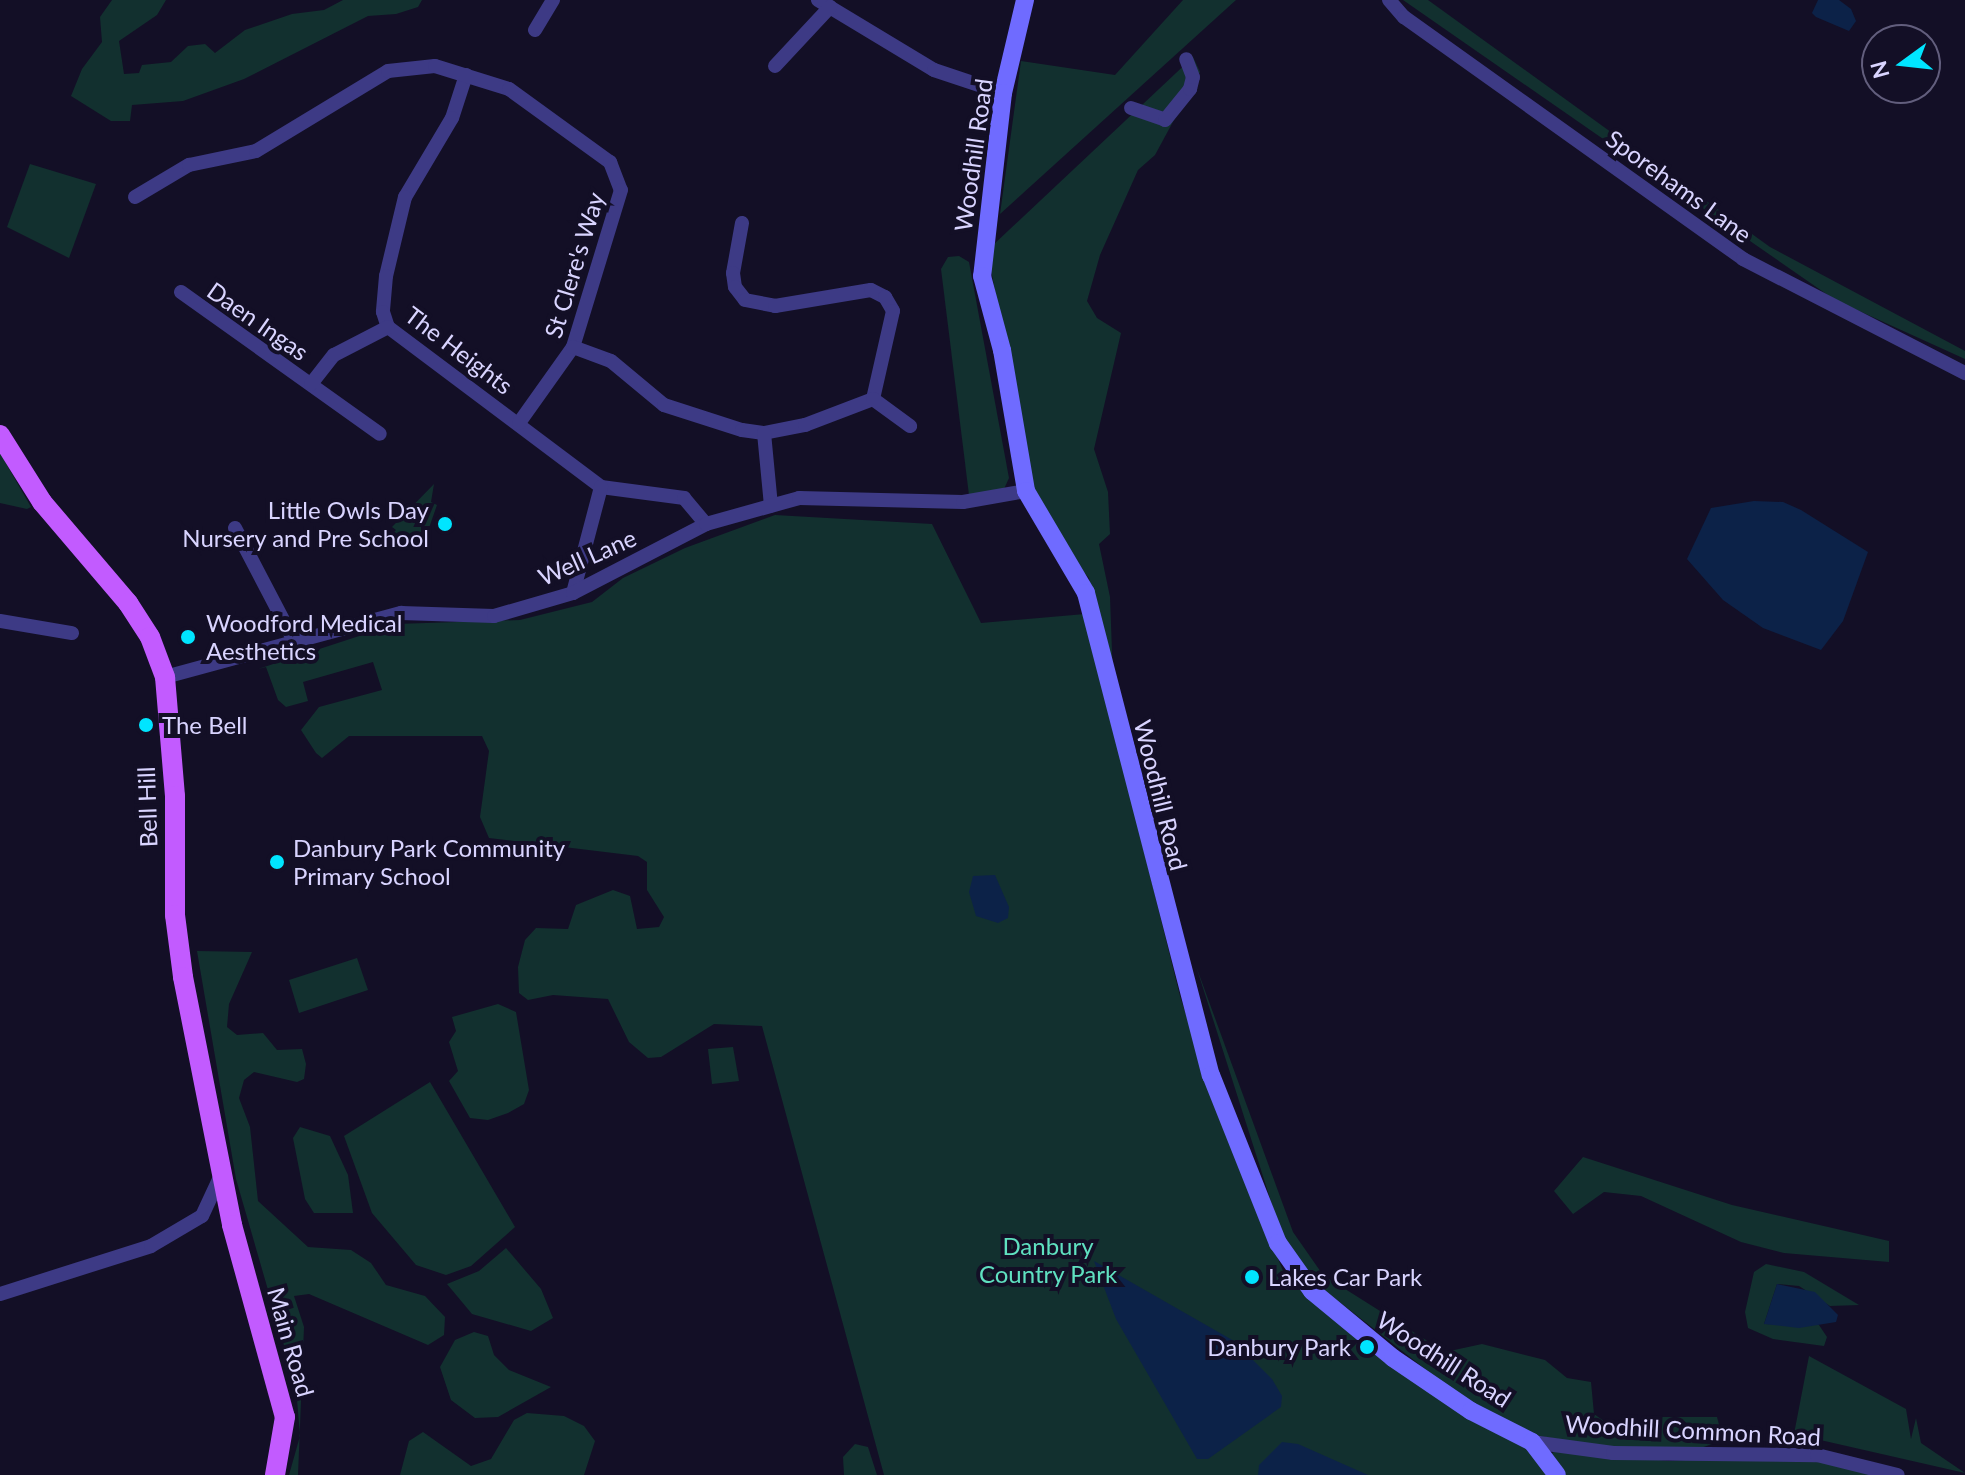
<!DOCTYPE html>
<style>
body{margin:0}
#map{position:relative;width:1965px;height:1475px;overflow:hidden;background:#130f26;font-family:Lato,sans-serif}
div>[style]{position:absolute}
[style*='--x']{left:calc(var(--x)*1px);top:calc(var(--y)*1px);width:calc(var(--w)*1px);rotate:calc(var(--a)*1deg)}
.green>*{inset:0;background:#12302f}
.water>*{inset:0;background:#0c2248}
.street>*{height:14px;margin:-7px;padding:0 7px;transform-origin:7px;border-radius:7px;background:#3d3a85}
.secondary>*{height:18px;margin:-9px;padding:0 9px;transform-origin:9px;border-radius:9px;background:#6f6bff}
.primary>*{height:20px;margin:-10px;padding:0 10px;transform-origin:10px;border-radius:10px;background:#c25bff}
.dots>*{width:22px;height:22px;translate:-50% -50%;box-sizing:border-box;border:4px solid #130f26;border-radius:50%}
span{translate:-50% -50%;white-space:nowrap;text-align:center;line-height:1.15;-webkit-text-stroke:8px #130f26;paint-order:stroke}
.street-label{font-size:24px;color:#d9d4ff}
.poi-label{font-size:24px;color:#d9d4ff}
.right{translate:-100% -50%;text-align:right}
.left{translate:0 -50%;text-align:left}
.park-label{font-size:24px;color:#5fe0c0}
.north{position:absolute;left:1861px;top:24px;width:80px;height:80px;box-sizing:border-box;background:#130f26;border:2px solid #625e7d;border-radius:50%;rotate:255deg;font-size:22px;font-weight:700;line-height:32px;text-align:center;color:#d9d4ff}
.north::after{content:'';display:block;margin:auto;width:28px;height:36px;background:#00e5ff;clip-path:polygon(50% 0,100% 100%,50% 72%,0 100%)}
</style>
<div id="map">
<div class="green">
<i style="clip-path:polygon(112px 0,166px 0,157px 15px,119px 41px,124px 74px,139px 73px,142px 65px,171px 62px,188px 46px,205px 44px,215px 53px,245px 30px,292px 14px,324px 10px,343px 0,422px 0,418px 7px,396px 14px,368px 16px,244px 79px,183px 101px,132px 105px,130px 121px,111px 121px,71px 96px,82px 69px,102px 42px,100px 17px)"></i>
<i style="clip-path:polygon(1183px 0,1236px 0,1000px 214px,1021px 61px,1115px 75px)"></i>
<i style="clip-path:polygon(1403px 0,1428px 0,1770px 247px,1965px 351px,1965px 359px,1835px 300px)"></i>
<i style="clip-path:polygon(1193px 57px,1200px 72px,1155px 155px,1138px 170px,1100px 255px,1087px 301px,1097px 318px,1121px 333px,1094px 449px,1108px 492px,1110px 534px,1099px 544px,1110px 597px,1114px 706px,1089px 578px,1072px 559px,1035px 495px,990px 265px,992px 246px)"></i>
<i style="clip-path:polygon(30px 164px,96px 184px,69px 258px,7px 227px)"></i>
<i style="clip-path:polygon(959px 256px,969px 262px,1009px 478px,1004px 489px,969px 495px,941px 269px,948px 257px)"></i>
<i style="clip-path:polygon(0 453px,31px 507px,27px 509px,0 503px)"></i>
<i style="clip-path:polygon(434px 484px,431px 502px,437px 505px,422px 548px,390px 536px,396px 530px,392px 527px)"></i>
<i style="clip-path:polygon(775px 515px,932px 524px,981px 623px,1085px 614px,1180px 996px,1210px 1090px,1283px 1271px,1357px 1338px,1530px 1447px,1552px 1475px,884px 1475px,762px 1026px,714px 1024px,661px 1057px,648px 1058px,629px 1042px,608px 999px,553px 995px,528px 1000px,519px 993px,518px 967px,525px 940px,536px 928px,568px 929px,576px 905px,613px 890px,630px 896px,637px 929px,659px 927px,664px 917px,647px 890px,647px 862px,638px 856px,489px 838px,480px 817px,489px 751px,482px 736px,349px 736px,322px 758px,316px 753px,301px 730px,319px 707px,382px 690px,373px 662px,303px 682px,308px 701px,286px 707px,278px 700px,266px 667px,258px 669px,396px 624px,520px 620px,592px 602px,623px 578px,685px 548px)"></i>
<i style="clip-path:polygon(197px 951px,252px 952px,229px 1004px,227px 1027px,237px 1035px,263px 1033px,277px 1050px,302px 1049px,306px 1064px,304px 1079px,297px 1082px,254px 1072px,244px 1080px,239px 1098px,250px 1127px,258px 1201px,308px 1247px,351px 1250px,371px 1263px,386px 1285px,425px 1296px,445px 1317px,444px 1335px,428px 1345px,309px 1294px,294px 1296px,304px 1327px,298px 1475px,289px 1475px,300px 1436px,296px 1387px,236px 1179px)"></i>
<i style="clip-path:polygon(357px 958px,368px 990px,299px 1013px,289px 980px)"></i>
<i style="clip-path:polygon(1196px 966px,1293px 1232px,1323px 1275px,1445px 1352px,1482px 1344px,1545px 1360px,1567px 1378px,1591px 1382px,1594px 1414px,1611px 1426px,1636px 1428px,1651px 1417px,1717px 1417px,1723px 1440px,1698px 1449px,1617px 1449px,1534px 1435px,1466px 1401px,1291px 1264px)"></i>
<i style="clip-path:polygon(498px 1004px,516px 1012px,529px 1090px,524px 1104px,508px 1113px,488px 1120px,470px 1118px,449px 1081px,458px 1071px,449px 1042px,456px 1031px,452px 1017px)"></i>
<i style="clip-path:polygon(733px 1047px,739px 1081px,712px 1084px,708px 1049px)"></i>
<i style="clip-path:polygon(430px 1082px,515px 1227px,471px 1266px,446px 1275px,416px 1265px,372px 1213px,344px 1136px)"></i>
<i style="clip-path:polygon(300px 1127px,330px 1136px,348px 1175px,353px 1213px,314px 1213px,305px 1199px,293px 1138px)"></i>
<i style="clip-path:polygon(1583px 1157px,1732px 1205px,1889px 1241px,1889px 1262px,1784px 1253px,1741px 1242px,1641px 1196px,1604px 1192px,1573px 1214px,1554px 1191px)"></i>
<i style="clip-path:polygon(506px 1248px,541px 1289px,553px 1318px,531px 1331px,472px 1314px,447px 1284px,479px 1271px)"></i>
<i style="clip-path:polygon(1766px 1264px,1804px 1272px,1859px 1305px,1830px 1306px,1799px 1286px,1777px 1284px,1764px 1324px,1819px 1325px,1827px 1337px,1824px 1346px,1773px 1339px,1748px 1328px,1745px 1312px,1754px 1272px)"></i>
<i style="clip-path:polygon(474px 1332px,488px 1336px,494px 1355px,509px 1370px,551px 1387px,498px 1417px,475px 1418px,451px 1400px,440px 1367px,455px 1340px)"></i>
<i style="clip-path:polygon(1809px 1356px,1906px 1409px,1911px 1439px,1916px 1418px,1921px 1443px,1965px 1473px,1794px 1434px)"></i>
<i style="clip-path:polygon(527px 1413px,564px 1416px,584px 1426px,595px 1441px,584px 1475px,400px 1475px,409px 1441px,423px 1432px,471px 1466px,491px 1459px,514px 1420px)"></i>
<i style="clip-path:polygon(855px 1444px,868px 1447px,877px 1475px,844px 1475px,843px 1457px)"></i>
<i style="clip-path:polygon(1556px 1450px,1669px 1461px,1760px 1455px,1835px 1462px,1877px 1475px,1563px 1475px,1550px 1455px)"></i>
</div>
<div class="water">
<i style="clip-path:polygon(1818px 0,1839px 0,1851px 9px,1856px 21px,1849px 31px,1816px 17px,1812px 13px)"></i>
<i style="clip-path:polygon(1754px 501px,1783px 502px,1801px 510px,1868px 552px,1843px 621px,1821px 650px,1763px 628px,1723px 600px,1687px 559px,1711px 508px)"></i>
<i style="clip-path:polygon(995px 875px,1009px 907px,1008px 918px,998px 923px,976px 916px,969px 892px,973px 876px)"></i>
<i style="clip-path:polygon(1094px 1261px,1234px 1341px,1272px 1379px,1282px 1396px,1281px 1407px,1208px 1459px,1197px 1459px,1116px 1319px)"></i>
<i style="clip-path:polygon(1777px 1284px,1815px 1292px,1838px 1315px,1836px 1322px,1799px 1328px,1764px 1324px)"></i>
<i style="clip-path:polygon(1282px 1442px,1298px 1444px,1368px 1475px,1258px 1475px,1259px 1465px)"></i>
</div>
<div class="street">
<i style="--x:818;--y:0;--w:135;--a:31.1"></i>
<i style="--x:934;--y:70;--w:73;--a:18.4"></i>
<i style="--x:1389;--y:0;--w:23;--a:49"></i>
<i style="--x:1404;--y:17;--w:417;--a:35.5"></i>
<i style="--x:1743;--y:259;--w:250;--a:27.2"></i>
<i style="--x:535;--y:30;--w:35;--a:-59"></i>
<i style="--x:775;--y:66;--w:81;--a:-47"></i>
<i style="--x:466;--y:75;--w:45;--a:108"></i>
<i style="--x:452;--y:118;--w:92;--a:120.7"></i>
<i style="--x:405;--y:197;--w:81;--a:103.5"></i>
<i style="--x:386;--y:276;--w:36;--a:95"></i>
<i style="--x:383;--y:312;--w:16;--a:72"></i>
<i style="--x:388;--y:327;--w:266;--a:36.9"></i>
<i style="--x:601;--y:487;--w:84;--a:7.5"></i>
<i style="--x:684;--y:498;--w:34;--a:50"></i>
<i style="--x:1131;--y:108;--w:36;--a:19"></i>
<i style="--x:1165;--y:120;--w:40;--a:-51"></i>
<i style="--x:1190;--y:89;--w:12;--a:-76"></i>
<i style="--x:1193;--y:77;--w:19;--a:-111"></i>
<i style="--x:135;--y:197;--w:63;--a:-30.7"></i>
<i style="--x:189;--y:165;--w:68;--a:-11.8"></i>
<i style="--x:256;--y:151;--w:154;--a:-31.2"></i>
<i style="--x:388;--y:71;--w:47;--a:-6.1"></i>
<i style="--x:435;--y:66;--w:77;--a:17.3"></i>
<i style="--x:509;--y:89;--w:125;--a:35.9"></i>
<i style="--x:610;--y:162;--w:30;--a:69"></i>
<i style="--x:621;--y:190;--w:164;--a:107"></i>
<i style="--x:573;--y:347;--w:93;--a:125.4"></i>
<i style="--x:742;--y:223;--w:51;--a:100.2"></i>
<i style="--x:733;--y:273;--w:14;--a:82"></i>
<i style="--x:735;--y:287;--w:16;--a:52"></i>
<i style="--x:745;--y:300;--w:31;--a:11"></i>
<i style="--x:775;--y:306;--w:97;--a:-9.5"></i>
<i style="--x:871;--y:290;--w:16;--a:27"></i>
<i style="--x:885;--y:297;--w:16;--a:60"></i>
<i style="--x:893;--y:311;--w:90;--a:102.8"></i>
<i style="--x:181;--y:292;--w:244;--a:35.5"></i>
<i style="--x:573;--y:347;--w:40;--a:20.2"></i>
<i style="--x:611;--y:361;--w:69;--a:39.7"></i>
<i style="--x:664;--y:405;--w:82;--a:17.8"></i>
<i style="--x:742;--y:430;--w:22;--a:8"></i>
<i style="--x:764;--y:433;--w:42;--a:-11"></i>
<i style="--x:805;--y:425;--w:73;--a:-20.9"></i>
<i style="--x:873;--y:399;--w:46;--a:36.1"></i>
<i style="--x:311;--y:384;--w:37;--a:-52"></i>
<i style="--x:334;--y:355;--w:61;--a:-27.4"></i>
<i style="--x:764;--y:433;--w:73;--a:84.5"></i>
<i style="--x:235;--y:528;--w:125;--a:62.4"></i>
<i style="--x:573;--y:593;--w:110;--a:-75.2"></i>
<i style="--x:0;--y:621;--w:73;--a:9.5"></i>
<i style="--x:165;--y:677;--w:245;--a:-15.2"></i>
<i style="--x:401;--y:613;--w:93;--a:1.8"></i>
<i style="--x:494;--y:616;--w:82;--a:-16.2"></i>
<i style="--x:573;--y:593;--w:150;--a:-27.4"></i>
<i style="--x:706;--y:524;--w:97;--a:-15.6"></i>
<i style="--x:799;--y:498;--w:164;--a:1.4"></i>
<i style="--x:963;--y:502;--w:64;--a:-9.9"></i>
<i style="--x:0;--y:1294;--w:158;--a:-17.6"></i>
<i style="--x:151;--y:1246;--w:59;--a:-30.5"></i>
<i style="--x:202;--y:1216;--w:45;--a:-65.1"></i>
<i style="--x:1532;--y:1442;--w:82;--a:7.7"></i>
<i style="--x:1613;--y:1453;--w:204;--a:0.6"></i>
<i style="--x:1817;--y:1455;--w:83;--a:13.9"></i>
</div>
<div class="secondary">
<i style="--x:1025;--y:0;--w:96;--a:103.3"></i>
<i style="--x:1003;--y:93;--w:184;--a:96.5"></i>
<i style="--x:982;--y:276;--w:77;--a:74.9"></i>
<i style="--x:1002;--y:350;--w:143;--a:80.3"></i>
<i style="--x:1026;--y:491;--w:118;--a:59.5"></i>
<i style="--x:1086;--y:593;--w:498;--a:75.5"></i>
<i style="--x:1211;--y:1075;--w:181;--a:68.3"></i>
<i style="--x:1278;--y:1243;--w:59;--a:54.7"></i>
<i style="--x:1312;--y:1291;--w:105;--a:39.6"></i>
<i style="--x:1393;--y:1358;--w:94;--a:34.2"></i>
<i style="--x:1471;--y:1411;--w:68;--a:26.9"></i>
<i style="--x:1532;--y:1442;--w:41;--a:52.9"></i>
</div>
<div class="primary">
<i style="--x:0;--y:435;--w:79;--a:57.9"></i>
<i style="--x:42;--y:502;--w:133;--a:49.6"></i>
<i style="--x:128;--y:603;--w:40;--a:57.1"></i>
<i style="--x:150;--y:637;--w:43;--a:69.4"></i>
<i style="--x:165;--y:677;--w:119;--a:85.2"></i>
<i style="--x:175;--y:796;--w:119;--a:90"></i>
<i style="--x:175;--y:915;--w:63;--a:82.6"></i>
<i style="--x:183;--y:977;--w:253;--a:78.8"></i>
<i style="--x:232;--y:1225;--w:199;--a:74.6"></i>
<i style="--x:285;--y:1417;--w:59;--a:99.8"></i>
</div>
<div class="dots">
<i style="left:445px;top:524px;background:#00e5ff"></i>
<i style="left:188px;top:637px;background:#00e5ff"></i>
<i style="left:146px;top:725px;background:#00e5ff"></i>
<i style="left:277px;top:862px;background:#00e5ff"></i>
<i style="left:1252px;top:1277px;background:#00e5ff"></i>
<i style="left:1367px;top:1347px;background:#00e5ff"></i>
</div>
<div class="street-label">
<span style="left:973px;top:155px;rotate:-82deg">Woodhill Road</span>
<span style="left:1679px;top:186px;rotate:36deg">Sporehams Lane</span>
<span style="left:574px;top:265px;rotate:-73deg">St Clere's Way</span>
<span style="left:258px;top:321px;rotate:35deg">Daen Ingas</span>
<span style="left:459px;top:350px;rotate:37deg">The Heights</span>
<span style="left:587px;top:557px;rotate:-24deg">Well Lane</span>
<span style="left:1161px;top:795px;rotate:76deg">Woodhill Road</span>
<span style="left:147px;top:807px;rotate:-92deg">Bell Hill</span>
<span style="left:291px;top:1342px;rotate:74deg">Main Road</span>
<span style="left:1444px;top:1359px;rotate:33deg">Woodhill Road</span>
<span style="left:1693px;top:1430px;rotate:3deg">Woodhill Common Road</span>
</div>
<div class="poi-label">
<span class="right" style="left:429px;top:524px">Little Owls Day<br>Nursery and Pre School</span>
<span class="left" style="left:206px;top:637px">Woodford Medical<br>Aesthetics</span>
<span class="left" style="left:162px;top:725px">The Bell</span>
<span class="left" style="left:293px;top:862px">Danbury Park Community<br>Primary School</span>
<span class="left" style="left:1268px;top:1277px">Lakes Car Park</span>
<span class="right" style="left:1351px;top:1347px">Danbury Park</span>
</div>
<div class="park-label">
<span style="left:1048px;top:1260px">Danbury<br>Country Park</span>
</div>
<div class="north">N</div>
</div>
